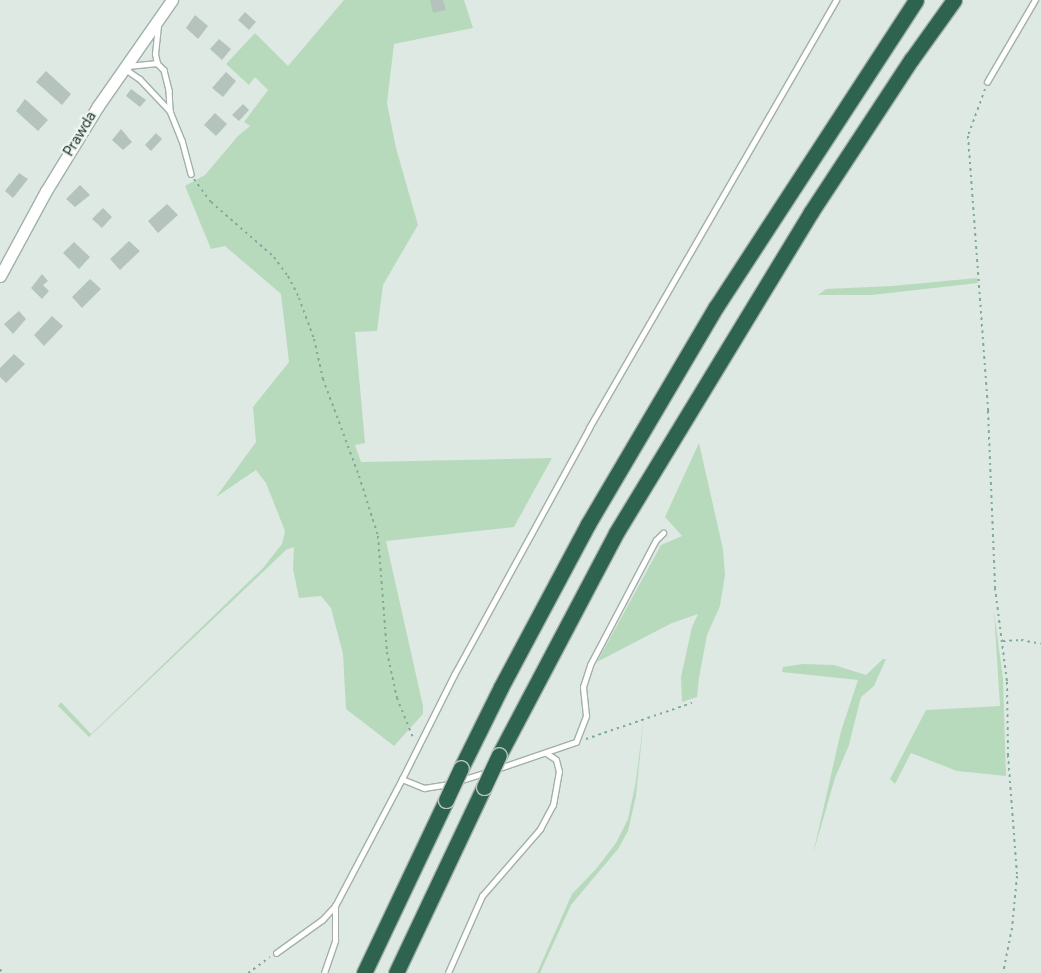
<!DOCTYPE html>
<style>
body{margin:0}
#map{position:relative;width:1041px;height:973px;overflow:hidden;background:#dfe9e3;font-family:Figtree,sans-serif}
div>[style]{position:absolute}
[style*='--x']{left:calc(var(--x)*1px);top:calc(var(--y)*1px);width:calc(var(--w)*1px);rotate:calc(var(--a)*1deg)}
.green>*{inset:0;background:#b8dabc}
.building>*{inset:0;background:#b4c4bc}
.path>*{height:2px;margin-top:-1px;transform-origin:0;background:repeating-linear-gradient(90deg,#81ab98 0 2.5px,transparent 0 6.5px)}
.roads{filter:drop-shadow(1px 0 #a2b0a9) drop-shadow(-1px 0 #a2b0a9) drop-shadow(0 1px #a2b0a9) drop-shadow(0 -1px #a2b0a9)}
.service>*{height:4.5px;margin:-2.25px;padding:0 2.25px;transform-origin:2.25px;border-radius:2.25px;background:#fff}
.tertiary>*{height:11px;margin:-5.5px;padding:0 5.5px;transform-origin:5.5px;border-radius:5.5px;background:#fff}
.motorway>*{height:15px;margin:-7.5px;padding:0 7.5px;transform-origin:7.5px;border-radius:7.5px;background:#2e6350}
.bridges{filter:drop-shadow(1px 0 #bcc3c1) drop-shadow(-1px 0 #bcc3c1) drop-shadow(0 1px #bcc3c1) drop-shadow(0 -1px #bcc3c1)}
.motorway-bridge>*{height:15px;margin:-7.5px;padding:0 7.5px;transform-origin:7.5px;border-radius:7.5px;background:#2e6350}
span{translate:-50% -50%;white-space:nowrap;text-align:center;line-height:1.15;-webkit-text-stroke:4.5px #eff6f1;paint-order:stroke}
.street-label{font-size:15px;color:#21382f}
</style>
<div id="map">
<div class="green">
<i style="clip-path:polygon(344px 0,464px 0,473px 28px,394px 44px,387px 103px,396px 148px,418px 225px,383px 285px,377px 331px,355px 332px,365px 443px,355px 445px,361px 462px,552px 458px,514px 527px,386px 541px,423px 706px,423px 714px,394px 746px,346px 709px,343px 654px,331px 608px,321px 596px,299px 598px,293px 569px,294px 547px,286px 550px,89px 737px,58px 706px,61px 702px,91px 734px,263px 568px,282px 544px,285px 531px,266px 483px,256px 470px,216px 497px,256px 442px,253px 407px,289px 362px,281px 294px,225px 246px,211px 249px,185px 186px,205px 175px,238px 136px,250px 126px,244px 122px,268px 90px,255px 77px,249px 85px,226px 64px,255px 33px,288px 66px)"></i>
<i style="clip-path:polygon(977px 278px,978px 283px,872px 295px,818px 295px,826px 289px,892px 286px)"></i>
<i style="clip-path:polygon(699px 443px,723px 549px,725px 575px,720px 606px,707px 635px,699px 678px,697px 697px,682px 702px,681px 677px,692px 627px,698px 614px,672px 623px,597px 662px,661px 545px,682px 536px,665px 517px)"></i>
<i style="clip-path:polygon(994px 611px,1003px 679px,1006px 776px,957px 771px,911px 753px,895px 784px,890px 779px,926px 710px,1000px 706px)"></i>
<i style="clip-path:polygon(883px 659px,886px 659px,874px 686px,861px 697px,849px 745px,835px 778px,813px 854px,841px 731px,858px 680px,782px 672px,783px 667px,803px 664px,834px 665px,866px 675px)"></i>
<i style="clip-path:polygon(644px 716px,636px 796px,628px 831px,618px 849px,571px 905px,540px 973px,537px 973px,572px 894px,596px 869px,616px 843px,628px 819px,636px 781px)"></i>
</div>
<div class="building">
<i style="clip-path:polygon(430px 0,443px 0,446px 10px,433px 13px)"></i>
<i style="clip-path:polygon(245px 12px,256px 22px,249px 30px,238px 20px)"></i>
<i style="clip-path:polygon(195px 15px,208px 26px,198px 39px,186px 28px)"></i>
<i style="clip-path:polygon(219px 39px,231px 49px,222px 60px,210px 49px)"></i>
<i style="clip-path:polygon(46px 71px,71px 94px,62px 105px,36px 82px)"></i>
<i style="clip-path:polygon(226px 72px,236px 81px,223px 97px,212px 88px)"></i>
<i style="clip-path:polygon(131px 89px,146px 100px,140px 107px,126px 96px)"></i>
<i style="clip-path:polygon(25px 99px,48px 120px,38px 131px,16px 111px)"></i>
<i style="clip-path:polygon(243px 104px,249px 110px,239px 121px,232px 115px)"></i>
<i style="clip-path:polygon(215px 113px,227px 124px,216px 136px,204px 125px)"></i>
<i style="clip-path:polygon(121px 129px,132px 142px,123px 150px,112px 140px)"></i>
<i style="clip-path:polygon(156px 133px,162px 139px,151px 151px,145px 145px)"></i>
<i style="clip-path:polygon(19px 173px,28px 179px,13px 198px,5px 191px)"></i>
<i style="clip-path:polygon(80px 185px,90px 195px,75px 207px,66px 199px)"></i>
<i style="clip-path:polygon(167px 204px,178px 215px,158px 233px,148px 221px)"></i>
<i style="clip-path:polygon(103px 208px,112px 217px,102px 228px,92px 219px)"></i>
<i style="clip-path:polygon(129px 241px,140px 251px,120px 270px,110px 259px)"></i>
<i style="clip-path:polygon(74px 242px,90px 257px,79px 269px,63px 253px)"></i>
<i style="clip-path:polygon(42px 274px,48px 281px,43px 285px,49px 291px,42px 299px,31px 288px)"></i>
<i style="clip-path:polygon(90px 279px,101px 289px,82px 308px,72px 297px)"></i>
<i style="clip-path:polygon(19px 311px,26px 319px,13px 334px,4px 324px)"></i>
<i style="clip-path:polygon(52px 316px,63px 326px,44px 346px,34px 335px)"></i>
<i style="clip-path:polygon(14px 354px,25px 364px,6px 383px,0 377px,0 368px)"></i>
</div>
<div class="path">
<i style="--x:985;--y:89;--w:50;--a:109.9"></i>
<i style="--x:968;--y:136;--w:276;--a:85.8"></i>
<i style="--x:988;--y:411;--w:177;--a:87.7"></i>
<i style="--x:995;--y:588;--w:95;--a:82.7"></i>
<i style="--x:1007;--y:682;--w:73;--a:89.2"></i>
<i style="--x:1008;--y:755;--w:121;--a:85.7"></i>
<i style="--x:1017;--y:876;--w:52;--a:95.5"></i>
<i style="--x:1012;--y:928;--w:46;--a:101.3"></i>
<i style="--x:194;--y:179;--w:29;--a:54"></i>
<i style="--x:211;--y:202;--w:84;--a:41.1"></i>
<i style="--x:274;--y:257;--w:24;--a:54"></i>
<i style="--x:288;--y:276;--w:25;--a:63"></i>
<i style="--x:299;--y:298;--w:44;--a:69.9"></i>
<i style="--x:314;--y:339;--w:41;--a:77.3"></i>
<i style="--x:323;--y:379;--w:103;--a:69.6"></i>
<i style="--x:359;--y:476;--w:63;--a:72.4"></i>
<i style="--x:378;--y:536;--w:116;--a:85.6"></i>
<i style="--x:387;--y:652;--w:47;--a:77.7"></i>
<i style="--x:397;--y:698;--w:45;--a:68"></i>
<i style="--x:1003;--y:641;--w:18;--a:-3"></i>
<i style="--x:1021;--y:640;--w:20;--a:11"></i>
<i style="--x:586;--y:739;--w:112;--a:-18.8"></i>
<i style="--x:0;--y:969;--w:4;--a:63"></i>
<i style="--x:248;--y:973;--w:27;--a:-36"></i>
</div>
<div class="roads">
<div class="service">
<i style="--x:157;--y:63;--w:9;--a:-103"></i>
<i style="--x:155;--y:54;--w:29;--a:-84"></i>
<i style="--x:128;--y:66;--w:29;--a:-6"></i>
<i style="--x:157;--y:63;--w:10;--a:45"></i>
<i style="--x:164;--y:70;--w:21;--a:76"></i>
<i style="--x:169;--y:90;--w:21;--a:87"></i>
<i style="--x:124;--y:68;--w:19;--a:35"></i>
<i style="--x:140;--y:79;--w:44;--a:46.8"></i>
<i style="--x:170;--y:111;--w:31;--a:68"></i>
<i style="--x:182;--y:140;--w:35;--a:75"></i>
<i style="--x:987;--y:82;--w:95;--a:-59.7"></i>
<i style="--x:497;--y:769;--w:83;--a:-18.9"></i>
<i style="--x:576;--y:742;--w:28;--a:-69"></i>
<i style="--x:586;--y:716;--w:29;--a:-96"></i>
<i style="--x:583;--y:687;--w:23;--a:-72"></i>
<i style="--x:590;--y:665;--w:141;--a:-62.2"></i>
<i style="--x:656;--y:540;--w:10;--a:-45"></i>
<i style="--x:402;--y:779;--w:24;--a:22"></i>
<i style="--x:424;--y:788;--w:25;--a:-9"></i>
<i style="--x:458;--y:781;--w:30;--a:-17"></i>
<i style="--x:276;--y:953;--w:57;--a:-35.7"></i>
<i style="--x:322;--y:920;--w:19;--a:-47"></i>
<i style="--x:324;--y:973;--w:34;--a:-71"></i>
<i style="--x:335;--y:941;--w:35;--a:-90"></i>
<i style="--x:335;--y:906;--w:144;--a:-62.2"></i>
<i style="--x:402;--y:779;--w:116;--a:-63.4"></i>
<i style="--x:454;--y:675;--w:281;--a:-61.3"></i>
<i style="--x:589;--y:428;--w:494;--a:-60"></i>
<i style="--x:448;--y:973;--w:84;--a:-66.2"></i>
<i style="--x:482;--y:896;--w:89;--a:-49.1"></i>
<i style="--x:540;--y:829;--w:27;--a:-62"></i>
<i style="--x:553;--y:805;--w:34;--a:-80"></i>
<i style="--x:559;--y:772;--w:12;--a:-104"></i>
<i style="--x:556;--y:760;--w:11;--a:-146"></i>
</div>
<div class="tertiary">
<i style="--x:0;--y:276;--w:97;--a:-61.6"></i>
<i style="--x:46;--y:191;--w:100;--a:-58.5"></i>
<i style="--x:98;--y:106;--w:129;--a:-55.1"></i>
</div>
<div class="motorway">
<i style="--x:499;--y:755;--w:251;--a:-62.2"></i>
<i style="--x:616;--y:533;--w:376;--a:-58.7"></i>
<i style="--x:811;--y:212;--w:182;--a:-56.7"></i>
<i style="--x:911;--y:60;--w:74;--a:-54.4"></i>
<i style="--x:461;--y:768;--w:90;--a:-63.7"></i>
<i style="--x:501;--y:687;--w:185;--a:-61.9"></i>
<i style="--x:588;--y:524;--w:252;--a:-59.5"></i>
<i style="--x:716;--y:307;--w:366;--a:-56.9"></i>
<i style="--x:364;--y:973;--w:191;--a:-64.6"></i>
<i style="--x:396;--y:973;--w:206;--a:-64.7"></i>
</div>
</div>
<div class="bridges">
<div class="motorway-bridge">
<i style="--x:484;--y:787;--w:35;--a:-65"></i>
<i style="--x:446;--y:800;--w:35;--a:-65"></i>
</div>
</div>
<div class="street-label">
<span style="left:80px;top:134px;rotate:-59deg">Prawda</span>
</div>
</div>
